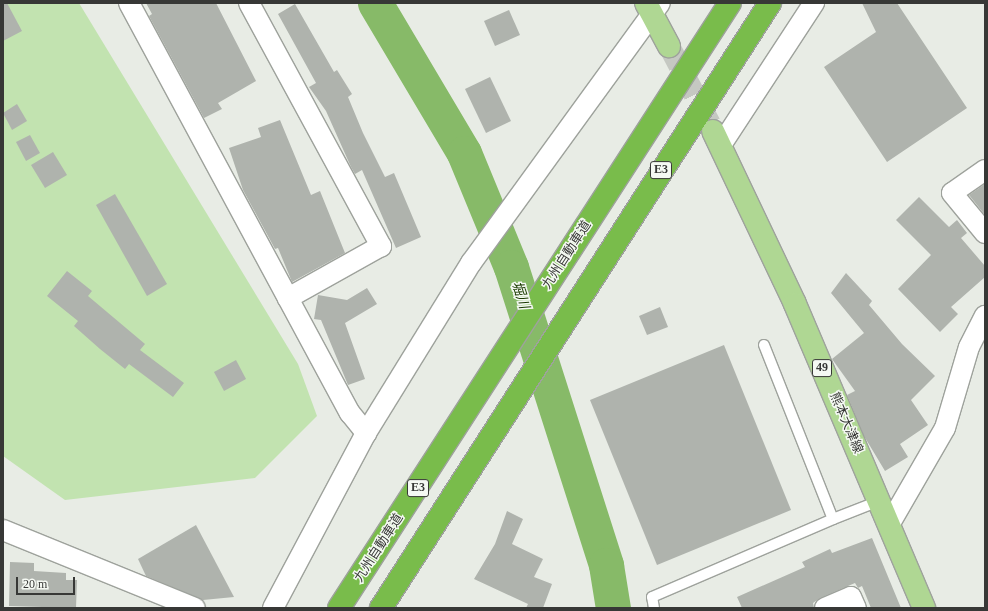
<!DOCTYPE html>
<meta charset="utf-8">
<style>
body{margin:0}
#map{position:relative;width:988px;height:611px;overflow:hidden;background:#e8ece5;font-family:"Times New Roman","Noto Sans JP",serif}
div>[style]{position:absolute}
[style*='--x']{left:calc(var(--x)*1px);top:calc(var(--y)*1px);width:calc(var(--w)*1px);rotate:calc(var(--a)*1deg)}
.green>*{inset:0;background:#c2e3b0}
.river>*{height:35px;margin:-17.5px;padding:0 17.5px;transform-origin:17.5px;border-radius:17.5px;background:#87ba68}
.building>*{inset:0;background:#afb3ad}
.primary-tunnel>*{height:22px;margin-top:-11px;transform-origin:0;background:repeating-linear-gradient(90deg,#c5c8c2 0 22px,transparent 0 33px)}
.roads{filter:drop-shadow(1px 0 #9ea29c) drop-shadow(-1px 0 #9ea29c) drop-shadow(0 1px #9ea29c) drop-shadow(0 -1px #9ea29c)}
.service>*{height:10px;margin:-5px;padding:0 5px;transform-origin:5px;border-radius:5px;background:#fff}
.minor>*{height:20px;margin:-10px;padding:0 10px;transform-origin:10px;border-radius:10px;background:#fff}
.primary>*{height:22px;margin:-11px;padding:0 11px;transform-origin:11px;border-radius:11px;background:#afd793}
.motorway>*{height:22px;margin:-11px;padding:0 11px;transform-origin:11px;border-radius:11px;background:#79bc4b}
span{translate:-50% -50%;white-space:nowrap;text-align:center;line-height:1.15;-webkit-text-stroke:3px #f5f9f3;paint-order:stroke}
.shield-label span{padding:1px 3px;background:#f5f9f3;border:1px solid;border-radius:3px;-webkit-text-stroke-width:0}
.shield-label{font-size:12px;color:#373836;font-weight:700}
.street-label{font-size:13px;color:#373836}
.water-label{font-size:14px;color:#1a3a00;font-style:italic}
.frame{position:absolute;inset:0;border:4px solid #373836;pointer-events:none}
.scale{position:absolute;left:16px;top:577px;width:59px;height:18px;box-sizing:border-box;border:2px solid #373836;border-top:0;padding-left:5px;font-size:12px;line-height:14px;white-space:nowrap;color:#373836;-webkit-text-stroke:3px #f5f9f3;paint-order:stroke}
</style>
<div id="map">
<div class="green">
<i style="clip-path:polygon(3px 3px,79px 3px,298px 364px,317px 416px,255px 478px,65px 500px,3px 456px)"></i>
</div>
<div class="river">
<i style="--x:375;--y:3;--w:174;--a:59.3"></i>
<i style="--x:464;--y:153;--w:123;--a:67.6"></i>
<i style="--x:511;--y:267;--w:313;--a:72.3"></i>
<i style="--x:606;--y:565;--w:44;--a:80.8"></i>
</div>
<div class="building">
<i style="clip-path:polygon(3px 3px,7px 3px,22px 31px,3px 41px)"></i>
<i style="clip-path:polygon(146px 3px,216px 3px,256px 81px,218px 103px,222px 109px,204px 118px,149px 16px,152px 14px)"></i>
<i style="clip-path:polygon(862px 3px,897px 3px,967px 108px,887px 162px,824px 67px,876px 32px)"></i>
<i style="clip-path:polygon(295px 4px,334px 72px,337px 70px,352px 94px,348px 97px,363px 133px,385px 177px,394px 173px,421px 237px,396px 248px,362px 170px,355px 174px,351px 167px,326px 111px,309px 87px,316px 83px,278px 14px)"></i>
<i style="clip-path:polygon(509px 10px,520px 35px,495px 46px,484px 21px)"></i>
<i style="clip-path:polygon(490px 77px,511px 121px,486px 133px,465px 89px)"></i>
<i style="clip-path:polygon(17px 104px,27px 121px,12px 130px,3px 113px)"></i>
<i style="clip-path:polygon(280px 120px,311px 195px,320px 191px,345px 253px,292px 282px,278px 248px,275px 249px,243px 190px,229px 148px,261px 137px,258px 128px)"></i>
<i style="clip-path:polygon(30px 135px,40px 153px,26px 161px,16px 142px)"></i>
<i style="clip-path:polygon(53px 152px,67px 175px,45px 188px,31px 165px)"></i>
<i style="clip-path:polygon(985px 184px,985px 215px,969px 195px)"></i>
<i style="clip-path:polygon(115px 194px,167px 284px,147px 296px,96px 205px)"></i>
<i style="clip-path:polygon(919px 197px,949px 227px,957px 220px,967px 233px,961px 238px,985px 266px,985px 277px,951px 307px,958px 314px,940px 332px,898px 289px,931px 255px,896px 220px)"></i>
<i style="clip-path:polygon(67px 271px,92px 291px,88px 296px,145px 344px,140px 350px,184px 383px,173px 397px,129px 364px,125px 369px,100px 349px,74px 326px,78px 321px,47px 296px)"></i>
<i style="clip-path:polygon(846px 273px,872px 301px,869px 305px,902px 344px,935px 376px,911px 400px,928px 425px,900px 444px,908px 457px,885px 471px,864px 436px,847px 395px,855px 391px,832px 359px,864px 333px,831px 293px)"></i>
<i style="clip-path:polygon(367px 288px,377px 304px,345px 323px,365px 379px,348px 385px,321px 320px,314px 319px,318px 295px,347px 300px)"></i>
<i style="clip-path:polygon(660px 307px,668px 327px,647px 335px,639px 316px)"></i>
<i style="clip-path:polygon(724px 345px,791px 510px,657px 565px,590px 400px)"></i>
<i style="clip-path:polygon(236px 360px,246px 379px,224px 391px,214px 372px)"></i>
<i style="clip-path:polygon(507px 511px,523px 519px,512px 544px,543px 559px,534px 577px,552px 584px,543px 608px,526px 608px,528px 604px,474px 579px,495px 544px)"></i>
<i style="clip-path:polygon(196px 525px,234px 597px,203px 600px,146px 576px,138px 559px)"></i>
<i style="clip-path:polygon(872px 538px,901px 608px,871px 608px,862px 586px,858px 588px,855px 583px,820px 598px,813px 603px,814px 608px,742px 608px,737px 597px,805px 567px,802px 562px,830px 549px,832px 553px)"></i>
<i style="clip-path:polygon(10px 562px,34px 563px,34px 571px,66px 573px,66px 580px,77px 580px,76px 608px,9px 606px)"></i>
</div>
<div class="primary-tunnel">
<i style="--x:669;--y:46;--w:88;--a:62.3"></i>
</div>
<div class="roads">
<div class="service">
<i style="--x:764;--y:345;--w:187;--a:68.4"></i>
<i style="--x:833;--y:519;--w:49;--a:-21.4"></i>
<i style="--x:654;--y:608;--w:11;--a:-100"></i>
<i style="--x:652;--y:597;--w:197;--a:-23.3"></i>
</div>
<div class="minor">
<i style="--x:129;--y:3;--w:466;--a:61.7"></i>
<i style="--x:350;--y:413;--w:26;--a:51"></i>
<i style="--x:249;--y:3;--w:277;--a:61.5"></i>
<i style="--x:381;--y:246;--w:107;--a:150.8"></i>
<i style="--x:721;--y:145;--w:170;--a:-56.8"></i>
<i style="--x:985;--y:170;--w:40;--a:145.1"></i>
<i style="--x:952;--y:193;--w:52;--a:50.5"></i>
<i style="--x:889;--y:525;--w:112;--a:-60"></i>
<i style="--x:945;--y:428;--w:84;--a:-73.5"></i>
<i style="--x:969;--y:347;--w:35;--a:-63"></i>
<i style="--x:3;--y:530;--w:207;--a:22.1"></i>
<i style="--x:273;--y:608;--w:198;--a:-62"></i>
<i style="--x:366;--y:433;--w:200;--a:-58.3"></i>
<i style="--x:471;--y:263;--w:321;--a:-54"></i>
<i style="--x:825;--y:608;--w:28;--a:-23"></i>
<i style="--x:851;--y:597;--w:12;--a:66"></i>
</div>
<div class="primary">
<i style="--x:646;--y:3;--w:49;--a:61.9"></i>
<i style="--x:713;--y:131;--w:191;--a:64.6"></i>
<i style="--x:795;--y:304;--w:330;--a:67"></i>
</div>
<div class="motorway">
<i style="--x:339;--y:608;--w:720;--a:-57.13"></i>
<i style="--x:381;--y:608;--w:719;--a:-57.26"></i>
</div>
</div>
<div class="shield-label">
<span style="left:661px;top:170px">E3</span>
<span style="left:822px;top:368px">49</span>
<span style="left:418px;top:488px">E3</span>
</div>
<div class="street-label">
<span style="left:567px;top:255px;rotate:-57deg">九州自動車道</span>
<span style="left:846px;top:423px;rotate:67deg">熊本大津線</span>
<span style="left:379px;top:548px;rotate:-57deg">九州自動車道</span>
</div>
<div class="water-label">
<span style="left:520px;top:295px;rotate:72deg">堀川</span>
</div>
<div class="frame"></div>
<div class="scale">20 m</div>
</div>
